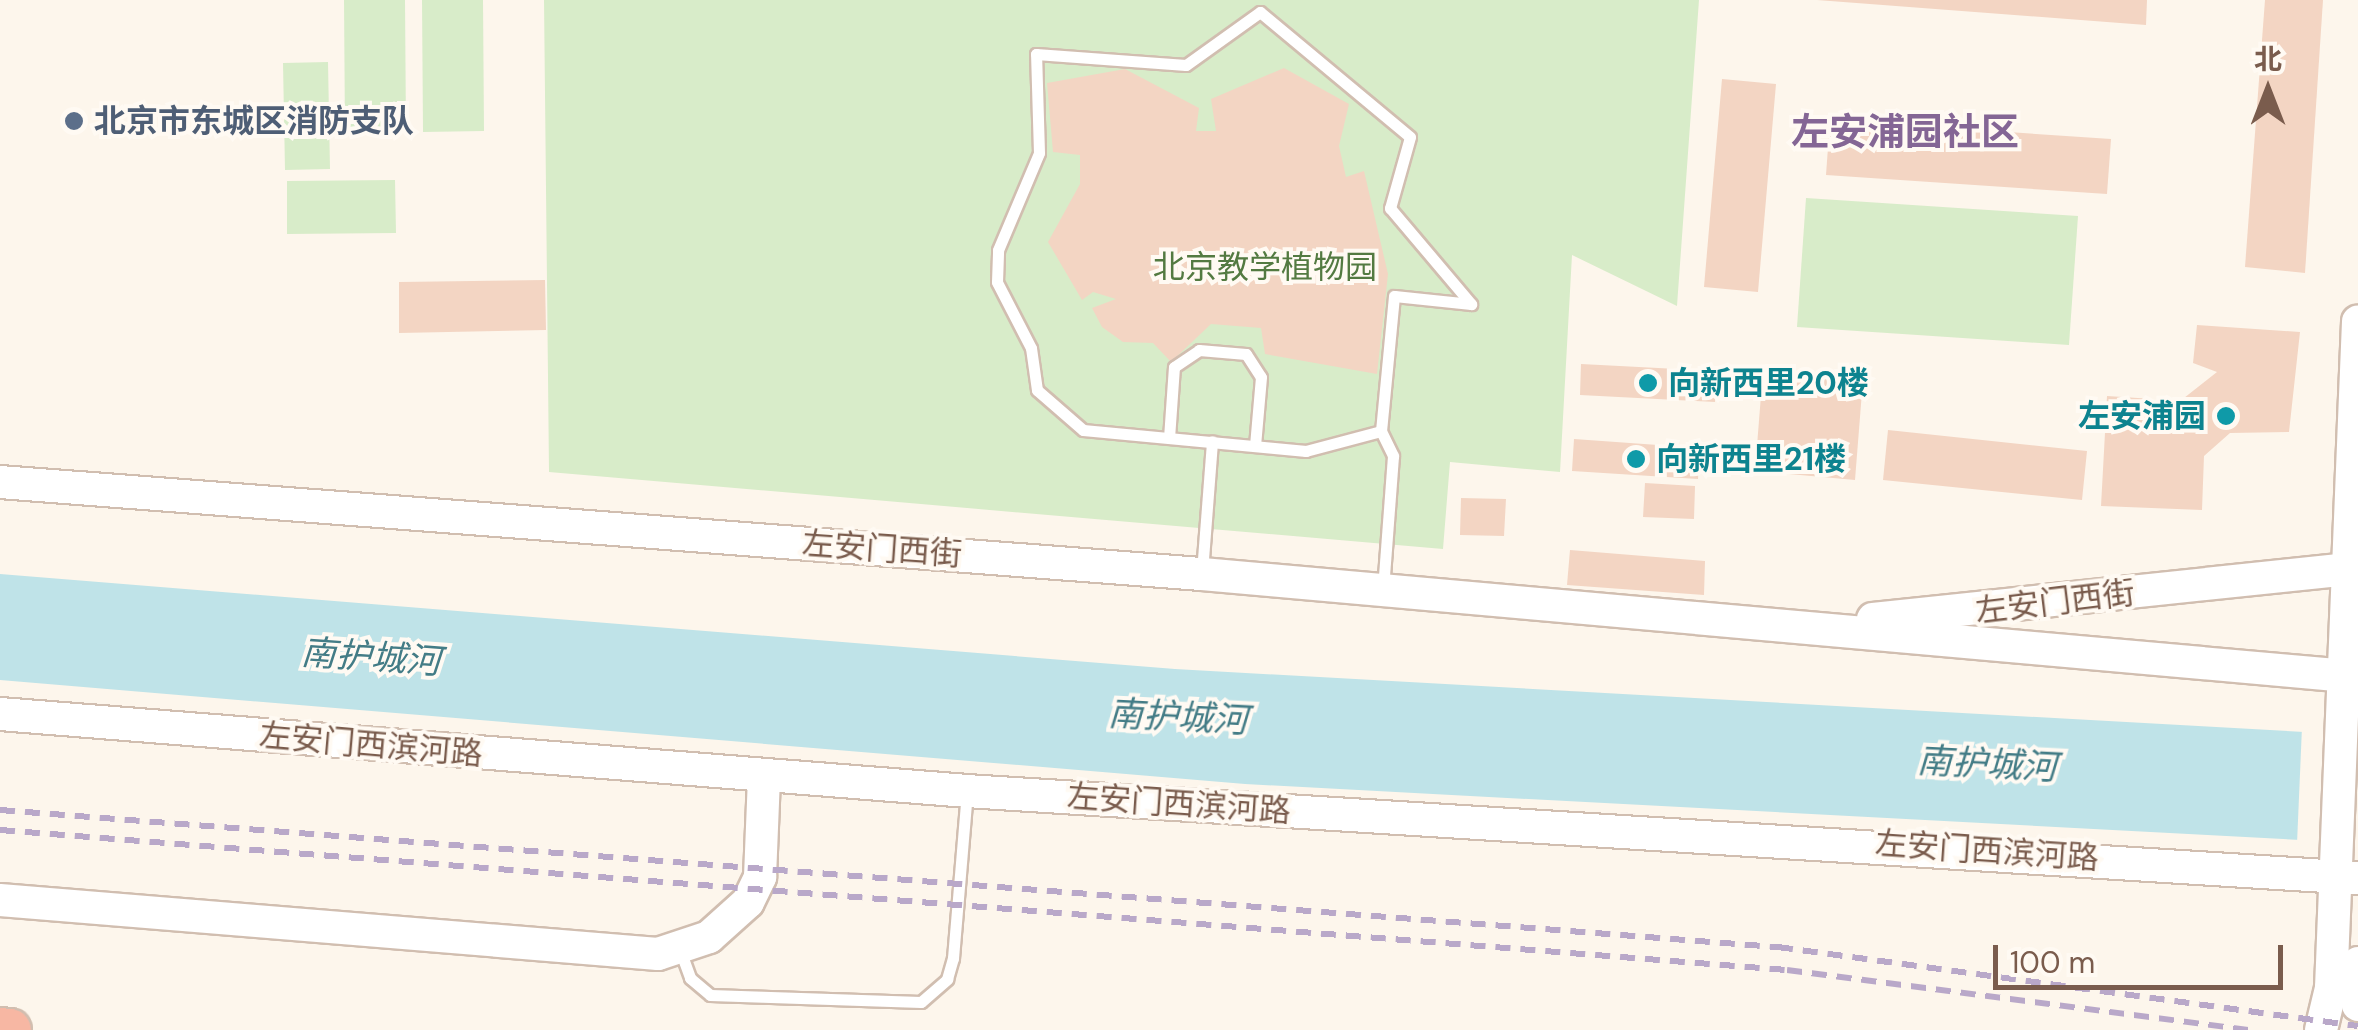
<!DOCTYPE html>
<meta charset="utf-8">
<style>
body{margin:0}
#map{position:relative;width:2358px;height:1030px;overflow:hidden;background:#fdf6ec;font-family:"DM Sans","Noto Sans SC",sans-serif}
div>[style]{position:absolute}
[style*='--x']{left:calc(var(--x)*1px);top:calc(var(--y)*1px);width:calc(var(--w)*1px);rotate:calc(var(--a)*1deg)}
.green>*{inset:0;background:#d8ecc9}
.water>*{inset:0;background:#bfe3e8}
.pier>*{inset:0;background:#fdf6ec}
.building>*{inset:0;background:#f3d5c3}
.roads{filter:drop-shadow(2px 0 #d1beb0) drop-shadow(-2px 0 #d1beb0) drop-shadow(0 2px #d1beb0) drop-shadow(0 -2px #d1beb0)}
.lane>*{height:11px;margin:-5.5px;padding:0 5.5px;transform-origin:5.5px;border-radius:5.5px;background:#fff}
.secondary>*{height:32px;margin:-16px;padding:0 16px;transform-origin:16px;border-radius:16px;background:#fff}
.highway>*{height:42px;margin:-21px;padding:0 21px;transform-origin:21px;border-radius:21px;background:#f7b7a3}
.rail>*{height:6px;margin-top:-3px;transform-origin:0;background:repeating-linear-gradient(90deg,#b9a8c9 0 15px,transparent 0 25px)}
.dots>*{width:28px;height:28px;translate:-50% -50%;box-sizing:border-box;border:5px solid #fffaf3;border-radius:50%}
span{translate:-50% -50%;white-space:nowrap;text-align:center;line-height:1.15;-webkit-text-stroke:8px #fffaf3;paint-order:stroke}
.service-label{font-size:32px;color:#4e5e75;font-weight:700}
.left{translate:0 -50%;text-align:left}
.park-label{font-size:32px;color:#537a41}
.culture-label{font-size:32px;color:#0d838f;font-weight:700}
.right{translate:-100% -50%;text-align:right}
.street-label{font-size:32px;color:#7a5c4d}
.water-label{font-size:35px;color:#437c86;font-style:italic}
.quarter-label{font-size:38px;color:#846695;font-weight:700}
.north{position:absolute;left:2218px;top:40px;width:100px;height:100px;-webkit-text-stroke:8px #fffaf3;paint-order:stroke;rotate:0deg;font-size:28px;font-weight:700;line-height:40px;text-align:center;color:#7a5c4d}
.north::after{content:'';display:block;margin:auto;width:35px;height:45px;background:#7a5c4d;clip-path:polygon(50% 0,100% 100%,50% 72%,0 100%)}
.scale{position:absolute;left:1993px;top:945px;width:290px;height:45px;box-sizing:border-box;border:5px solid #7a5c4d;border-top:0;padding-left:12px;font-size:30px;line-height:35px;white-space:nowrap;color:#7a5c4d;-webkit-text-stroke:8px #fffaf3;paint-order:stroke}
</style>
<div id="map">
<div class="green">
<i style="clip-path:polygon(344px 0,405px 0,406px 133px,345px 134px)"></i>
<i style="clip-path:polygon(422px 0,483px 0,484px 131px,423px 132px)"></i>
<i style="clip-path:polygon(544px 0,1699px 0,1677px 306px,1572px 255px,1560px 472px,1450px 462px,1443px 549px,549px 472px)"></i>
<i style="clip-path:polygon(328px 62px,330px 169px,285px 170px,283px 63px)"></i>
<i style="clip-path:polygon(395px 180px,396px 233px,287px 234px,287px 181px)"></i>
<i style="clip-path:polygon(1806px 198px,2078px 216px,2069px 345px,1797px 327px)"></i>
</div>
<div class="water">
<i style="clip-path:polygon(0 574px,1175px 669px,2358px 735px,2358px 843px,1245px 784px,0 680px)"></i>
</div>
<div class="pier">
<i style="clip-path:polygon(2302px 727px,2358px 730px,2358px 848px,2297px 844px)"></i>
</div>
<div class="building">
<i style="clip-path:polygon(1817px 0,2147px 0,2146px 25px)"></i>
<i style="clip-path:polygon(2265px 0,2323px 0,2305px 273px,2245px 267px)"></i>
<i style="clip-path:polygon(1284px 68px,1349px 104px,1339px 146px,1346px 177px,1364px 171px,1388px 274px,1377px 374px,1265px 354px,1261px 328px,1211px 324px,1171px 362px,1153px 343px,1123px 342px,1102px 327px,1092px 308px,1116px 299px,1093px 292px,1082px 300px,1048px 242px,1080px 184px,1080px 155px,1053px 152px,1047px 83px,1125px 69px,1199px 108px,1196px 131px,1216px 131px,1211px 99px)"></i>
<i style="clip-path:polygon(1722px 79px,1776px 84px,1758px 292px,1704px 287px)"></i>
<i style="clip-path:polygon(1830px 120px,2111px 139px,2107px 194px,1826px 175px)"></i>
<i style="clip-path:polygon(545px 280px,546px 330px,399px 333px,399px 282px)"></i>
<i style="clip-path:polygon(2197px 325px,2300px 332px,2289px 432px,2230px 433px,2204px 456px,2202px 510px,2101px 506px,2107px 396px,2153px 399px,2151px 424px,2217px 372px,2193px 363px)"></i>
<i style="clip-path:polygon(1581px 364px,1716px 371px,1715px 402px,1580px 395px)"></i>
<i style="clip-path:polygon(1763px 370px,1863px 379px,1855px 480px,1755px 471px)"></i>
<i style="clip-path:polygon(1888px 430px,2087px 451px,2082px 500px,1883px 480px)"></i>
<i style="clip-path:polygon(1574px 439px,1700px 448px,1698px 479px,1572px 471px)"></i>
<i style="clip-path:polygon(1645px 483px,1695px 486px,1694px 519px,1643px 517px)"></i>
<i style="clip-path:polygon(1461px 498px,1506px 499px,1504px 536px,1460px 535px)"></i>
<i style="clip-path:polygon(1570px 550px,1705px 561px,1704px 595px,1567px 585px)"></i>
</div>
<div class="roads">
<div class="lane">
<i style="--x:1260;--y:12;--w:195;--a:39.8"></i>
<i style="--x:1410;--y:137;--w:74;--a:105.7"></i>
<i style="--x:1390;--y:208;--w:126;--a:49.8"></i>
<i style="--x:1471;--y:304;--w:77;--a:-174.1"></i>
<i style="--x:1394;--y:296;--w:136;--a:95.5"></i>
<i style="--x:1381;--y:431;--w:78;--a:165.1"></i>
<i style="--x:1306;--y:451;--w:224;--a:-174.6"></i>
<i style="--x:1083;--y:430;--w:61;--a:-139"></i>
<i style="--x:1037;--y:390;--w:42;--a:-98.1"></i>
<i style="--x:1031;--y:348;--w:74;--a:-117.3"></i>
<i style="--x:997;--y:282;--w:32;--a:-88"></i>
<i style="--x:998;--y:250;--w:105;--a:-67.1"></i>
<i style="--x:1039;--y:153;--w:99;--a:-91.7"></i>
<i style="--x:1036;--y:54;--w:150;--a:4.2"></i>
<i style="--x:1186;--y:65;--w:91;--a:-35.6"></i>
<i style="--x:1381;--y:431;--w:28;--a:64"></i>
<i style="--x:1393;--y:456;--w:133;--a:94.3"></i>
<i style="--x:1169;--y:438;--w:71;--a:-86"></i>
<i style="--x:1174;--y:367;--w:30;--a:-34"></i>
<i style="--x:1199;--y:350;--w:47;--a:4.9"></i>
<i style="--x:1246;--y:354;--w:27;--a:57"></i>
<i style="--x:1261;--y:377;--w:69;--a:95"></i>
<i style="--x:1202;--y:572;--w:131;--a:-85.6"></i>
<i style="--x:680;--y:950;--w:30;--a:70"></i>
<i style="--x:690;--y:978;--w:26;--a:40"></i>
<i style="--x:710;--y:995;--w:211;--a:1.9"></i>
<i style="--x:921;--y:1002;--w:35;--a:-41"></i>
<i style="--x:947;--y:979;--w:22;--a:-74"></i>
<i style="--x:953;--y:958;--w:167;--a:-85.2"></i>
</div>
<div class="secondary">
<i style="--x:0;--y:482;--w:1206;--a:4.38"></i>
<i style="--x:1202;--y:574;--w:1161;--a:5.09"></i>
<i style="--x:1873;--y:619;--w:488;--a:-6"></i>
<i style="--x:0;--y:714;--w:970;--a:4.55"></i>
<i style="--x:967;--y:791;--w:1394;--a:3.58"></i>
<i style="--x:0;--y:900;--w:660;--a:4.69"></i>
<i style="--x:658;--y:954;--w:54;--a:-18.4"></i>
<i style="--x:709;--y:937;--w:52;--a:-41.9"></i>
<i style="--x:748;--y:902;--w:28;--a:-64"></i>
<i style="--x:760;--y:877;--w:101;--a:-87.7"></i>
<i style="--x:2358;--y:963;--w:42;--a:90"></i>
<i style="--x:2321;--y:1030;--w:43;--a:-76.6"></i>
<i style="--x:2331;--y:988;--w:667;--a:-87.68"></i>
</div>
<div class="highway">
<i style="--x:0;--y:1029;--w:10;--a:6"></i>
</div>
</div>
<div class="rail">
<i style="--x:0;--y:810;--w:1783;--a:4.41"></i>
<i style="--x:1778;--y:947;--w:585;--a:7.76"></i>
<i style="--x:0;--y:830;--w:1792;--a:4.48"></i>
<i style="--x:1787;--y:970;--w:465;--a:7.4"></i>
</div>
<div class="dots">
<i style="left:74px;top:121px;background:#5c6f8a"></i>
<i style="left:1648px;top:383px;background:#0f9aa8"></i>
<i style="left:2226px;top:416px;background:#0f9aa8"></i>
<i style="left:1636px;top:459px;background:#0f9aa8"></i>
</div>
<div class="service-label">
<span class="left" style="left:94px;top:121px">北京市东城区消防支队</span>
</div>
<div class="park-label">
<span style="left:1265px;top:267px">北京教学植物园</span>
</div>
<div class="culture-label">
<span class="left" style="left:1668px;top:383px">向新西里20楼</span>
<span class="right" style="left:2206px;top:416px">左安浦园</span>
<span class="left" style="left:1656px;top:459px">向新西里21楼</span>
</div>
<div class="street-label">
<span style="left:882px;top:549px;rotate:4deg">左安门西街</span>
<span style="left:2055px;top:602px;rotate:-7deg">左安门西街</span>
<span style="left:371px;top:745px;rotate:5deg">左安门西滨河路</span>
<span style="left:1179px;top:804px;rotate:4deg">左安门西滨河路</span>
<span style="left:1987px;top:851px;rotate:4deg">左安门西滨河路</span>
</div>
<div class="water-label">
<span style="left:371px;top:657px;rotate:4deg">南护城河</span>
<span style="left:1178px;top:717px;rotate:3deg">南护城河</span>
<span style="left:1987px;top:764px;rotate:3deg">南护城河</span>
</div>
<div class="quarter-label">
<span style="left:1905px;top:133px">左安浦园社区</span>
</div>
<div class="north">北</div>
<div class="scale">100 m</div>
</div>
